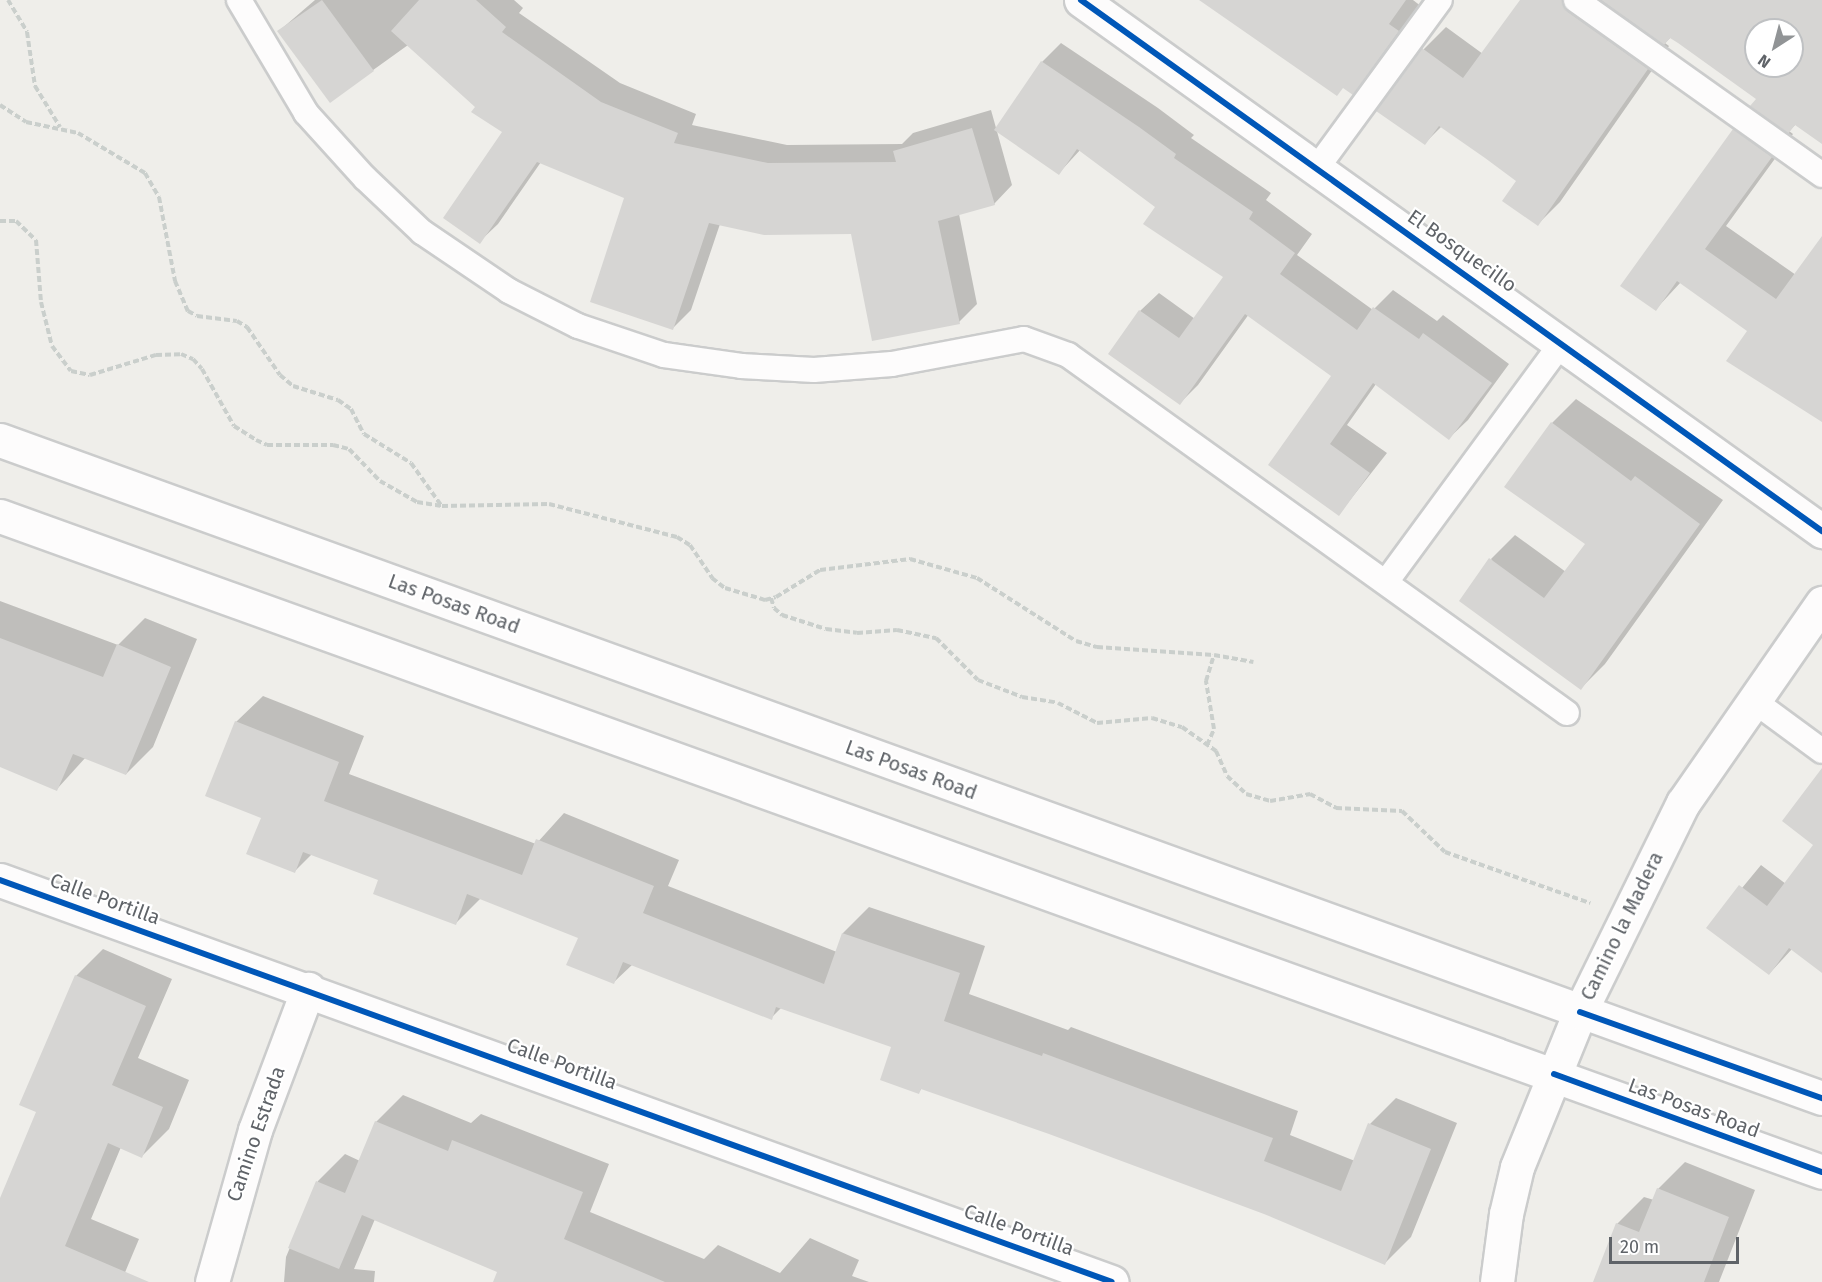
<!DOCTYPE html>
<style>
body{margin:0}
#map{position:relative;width:1822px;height:1282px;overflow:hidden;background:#efeeea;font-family:"Fira Sans",sans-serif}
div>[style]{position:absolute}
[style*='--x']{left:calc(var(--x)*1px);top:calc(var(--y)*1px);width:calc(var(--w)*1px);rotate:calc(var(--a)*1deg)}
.shadow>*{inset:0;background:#0003}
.building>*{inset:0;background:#d6d5d3}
.path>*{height:4px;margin-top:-2px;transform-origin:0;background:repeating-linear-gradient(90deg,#cacfcc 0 6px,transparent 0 9px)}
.roads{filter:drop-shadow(2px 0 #cbcccc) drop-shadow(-2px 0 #cbcccc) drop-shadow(0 2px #cbcccc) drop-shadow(0 -2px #cbcccc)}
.service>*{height:24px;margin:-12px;padding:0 12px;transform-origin:12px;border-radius:12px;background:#fdfcfc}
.minor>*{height:33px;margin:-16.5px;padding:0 16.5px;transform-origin:16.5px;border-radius:16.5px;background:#fdfcfc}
.secondary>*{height:33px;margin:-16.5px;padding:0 16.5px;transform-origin:16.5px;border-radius:16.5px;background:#fdfcfc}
.cycleway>*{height:6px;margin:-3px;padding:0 3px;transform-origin:3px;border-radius:3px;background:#0057b8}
span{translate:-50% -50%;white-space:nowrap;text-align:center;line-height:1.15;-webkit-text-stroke:4.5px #fff;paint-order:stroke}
.street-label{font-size:20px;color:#5f6368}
.north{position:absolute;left:1744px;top:18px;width:60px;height:60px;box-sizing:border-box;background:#fff;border:2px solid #bfc1c3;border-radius:50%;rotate:216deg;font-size:16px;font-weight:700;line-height:24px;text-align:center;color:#5f6368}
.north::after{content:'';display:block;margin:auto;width:21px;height:27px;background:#919496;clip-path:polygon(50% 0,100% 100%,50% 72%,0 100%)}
.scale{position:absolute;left:1609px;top:1237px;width:130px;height:27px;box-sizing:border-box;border:3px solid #5f6368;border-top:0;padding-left:8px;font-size:18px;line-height:21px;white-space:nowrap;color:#5f6368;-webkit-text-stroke:4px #fff;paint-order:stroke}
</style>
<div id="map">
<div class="shadow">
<i style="clip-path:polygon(315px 0,514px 0,523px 8px,519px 13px,620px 83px,696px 114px,692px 125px,787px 145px,902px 144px,913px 133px,991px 110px,1012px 185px,994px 204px,959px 214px,977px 304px,959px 322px,852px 232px,720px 224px,691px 310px,672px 329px,626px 198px,541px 162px,498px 224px,479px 242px,504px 132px,408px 45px,330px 101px,279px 31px)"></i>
<i style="clip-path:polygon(1202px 0,1413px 0,1422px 7px,1377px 69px,1353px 93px)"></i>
<i style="clip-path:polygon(evenodd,1522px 0,1822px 0,1822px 143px,1796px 124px,1789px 131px,1793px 134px,1726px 226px,1796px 275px,1822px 238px,1822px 420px,1728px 361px,1749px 330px,1681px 282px,1656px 309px,1734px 130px,1756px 109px,1758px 98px,1671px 37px,1665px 43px,1669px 46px,1560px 202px,1538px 224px,1519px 181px,1442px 126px,1425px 143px,1424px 49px,1446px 27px,1483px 54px,1522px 0,1756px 30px,1792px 30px,1792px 66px,1756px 66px,1756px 30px)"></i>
<i style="clip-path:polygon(1061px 43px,1158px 108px,1194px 135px,1191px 138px,1271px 193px,1266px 200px,1312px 234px,1297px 255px,1373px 310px,1393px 290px,1437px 321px,1443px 315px,1509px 364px,1468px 420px,1449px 438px,1376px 384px,1347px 425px,1387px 453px,1339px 514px,1270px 465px,1333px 376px,1249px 314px,1198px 385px,1180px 403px,1140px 311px,1159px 293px,1195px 319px,1225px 277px,1157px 207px,1081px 149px,1059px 173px,996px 129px,1042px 62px)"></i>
<i style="clip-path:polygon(1576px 399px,1723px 500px,1605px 664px,1581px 688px,1491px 559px,1515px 535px,1566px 572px,1587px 544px,1552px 423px)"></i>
<i style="clip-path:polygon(0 601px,118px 645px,145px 618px,197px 639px,153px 747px,126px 774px,86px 757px,57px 789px,0 764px)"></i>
<i style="clip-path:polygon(263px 696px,364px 736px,349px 774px,536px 844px,564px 813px,679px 860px,668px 886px,837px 952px,843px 933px,869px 907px,985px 946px,969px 994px,1068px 1030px,1071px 1027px,1298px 1111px,1290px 1135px,1355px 1161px,1370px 1124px,1396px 1098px,1457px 1123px,1411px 1237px,1385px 1263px,1265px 1212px,1049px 1133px,922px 1088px,919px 1092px,893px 1046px,782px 1007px,771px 1018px,633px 964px,614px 982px,580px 937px,481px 898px,456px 923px,380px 879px,312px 854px,295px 871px,263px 817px,236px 722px)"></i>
<i style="clip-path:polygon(1822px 770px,1822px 971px,1792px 949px,1769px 974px,1709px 928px,1761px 865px,1786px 884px,1815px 844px)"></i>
<i style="clip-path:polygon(103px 949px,172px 979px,138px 1058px,189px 1080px,169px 1129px,142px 1156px,121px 1147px,91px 1219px,139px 1239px,121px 1282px,0 1282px,0 1202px,38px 1112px,76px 976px)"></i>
<i style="clip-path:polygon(403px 1095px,471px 1123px,481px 1114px,609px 1164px,590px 1212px,704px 1259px,718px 1245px,780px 1273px,810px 1238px,859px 1260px,852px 1276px,869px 1282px,494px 1282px,499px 1271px,375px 1219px,354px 1269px,375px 1271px,374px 1282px,284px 1282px,286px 1257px,318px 1181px,345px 1154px,360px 1161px,376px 1122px)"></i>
<i style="clip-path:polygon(1685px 1162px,1755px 1190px,1719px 1282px,1601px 1282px,1617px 1224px,1644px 1197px,1654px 1200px,1658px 1189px)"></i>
</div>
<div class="building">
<i style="clip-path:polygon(322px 0,374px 71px,330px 103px,277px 31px)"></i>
<i style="clip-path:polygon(419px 0,476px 0,506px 27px,502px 32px,601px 102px,678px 133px,674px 143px,768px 163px,896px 162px,893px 151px,972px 128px,995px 205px,938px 221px,960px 324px,872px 341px,851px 234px,764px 235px,709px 223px,673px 330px,590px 302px,624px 198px,537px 162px,480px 244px,443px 218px,502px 132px,471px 112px,475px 107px,391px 31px)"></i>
<i style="clip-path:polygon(1199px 0,1406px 0,1389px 24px,1399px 31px,1353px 95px,1343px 88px,1337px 96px)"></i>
<i style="clip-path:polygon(1520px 0,1562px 0,1568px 12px,1648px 69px,1538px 226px,1502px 201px,1516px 181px,1485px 158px,1439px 126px,1425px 145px,1376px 111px,1422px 48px,1463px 78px)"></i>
<i style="clip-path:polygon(evenodd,1601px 0,1822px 0,1822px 144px,1795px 125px,1788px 134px,1750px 106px,1756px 99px,1678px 43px,1670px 38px,1664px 45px,1601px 0,1756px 30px,1792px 30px,1792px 66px,1756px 66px,1756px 30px)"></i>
<i style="clip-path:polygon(1041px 61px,1139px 127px,1176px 154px,1174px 158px,1253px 212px,1249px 219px,1295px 253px,1280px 274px,1357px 330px,1373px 307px,1419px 339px,1423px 333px,1492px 383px,1449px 440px,1373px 383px,1330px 444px,1370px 473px,1339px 516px,1268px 465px,1331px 376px,1245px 314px,1180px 405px,1108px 354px,1139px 310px,1179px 338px,1223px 277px,1143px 224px,1155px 207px,1077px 149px,1059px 175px,994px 130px)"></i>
<i style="clip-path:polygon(1733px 129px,1772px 157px,1705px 249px,1776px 299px,1822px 236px,1822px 422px,1726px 361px,1747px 331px,1677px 281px,1656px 311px,1620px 286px)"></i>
<i style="clip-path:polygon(1551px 422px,1631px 481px,1635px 476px,1700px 524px,1581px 690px,1459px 601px,1489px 558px,1544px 598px,1585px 544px,1504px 487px)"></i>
<i style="clip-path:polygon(0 638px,103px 677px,117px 644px,171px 667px,126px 775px,73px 754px,57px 791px,0 767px)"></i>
<i style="clip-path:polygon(235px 721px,339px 762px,324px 801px,522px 875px,536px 839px,654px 886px,643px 913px,824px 984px,842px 933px,960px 973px,944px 1021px,1042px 1056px,1043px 1053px,1273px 1138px,1264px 1161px,1341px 1191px,1368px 1123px,1431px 1149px,1385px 1265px,1264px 1214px,1049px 1134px,921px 1089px,919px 1094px,880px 1080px,891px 1047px,776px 1007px,772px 1020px,623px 962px,614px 984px,566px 965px,578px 938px,467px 894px,456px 925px,373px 894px,378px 880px,303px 852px,295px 873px,246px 854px,261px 818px,205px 796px)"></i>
<i style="clip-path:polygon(1822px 768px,1822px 973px,1789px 948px,1769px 975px,1706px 928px,1739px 885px,1767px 906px,1813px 845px,1782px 821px)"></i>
<i style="clip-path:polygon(75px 975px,146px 1006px,112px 1085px,163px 1107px,142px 1158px,108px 1143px,65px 1246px,149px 1282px,0 1282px,0 1198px,36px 1112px,19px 1105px)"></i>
<i style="clip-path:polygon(375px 1121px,448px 1151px,452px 1140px,583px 1192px,564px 1239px,665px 1282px,493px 1282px,497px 1272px,362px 1215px,339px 1269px,288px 1248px,316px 1181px,345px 1193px)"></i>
<i style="clip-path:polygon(1657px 1188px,1729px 1217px,1704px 1282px,1593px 1282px,1616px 1223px,1639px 1232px)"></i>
</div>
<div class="path">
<i style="--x:8;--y:0;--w:37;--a:59"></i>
<i style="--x:27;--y:32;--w:55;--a:81.6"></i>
<i style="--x:35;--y:86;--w:48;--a:58.6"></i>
<i style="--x:0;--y:105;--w:31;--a:33"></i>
<i style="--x:26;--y:122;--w:53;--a:11.9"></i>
<i style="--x:78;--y:133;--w:78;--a:30.8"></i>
<i style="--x:145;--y:173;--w:28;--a:60"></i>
<i style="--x:159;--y:197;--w:86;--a:79.2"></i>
<i style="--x:175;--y:281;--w:33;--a:67"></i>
<i style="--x:188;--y:311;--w:10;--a:29"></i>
<i style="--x:197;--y:316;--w:40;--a:7.1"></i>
<i style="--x:237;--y:321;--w:12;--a:31"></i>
<i style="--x:247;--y:327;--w:58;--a:55.5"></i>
<i style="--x:280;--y:375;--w:17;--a:40"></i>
<i style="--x:293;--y:386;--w:47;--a:17.3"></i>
<i style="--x:338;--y:400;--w:16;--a:35"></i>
<i style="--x:351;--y:409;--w:28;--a:63"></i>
<i style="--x:364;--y:434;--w:55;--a:31.7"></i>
<i style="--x:411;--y:463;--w:52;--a:54.5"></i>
<i style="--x:0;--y:221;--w:16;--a:0"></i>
<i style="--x:16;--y:221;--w:28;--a:44"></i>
<i style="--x:36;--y:240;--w:62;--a:85.4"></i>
<i style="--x:41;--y:302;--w:45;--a:76"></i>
<i style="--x:52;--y:346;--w:31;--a:53"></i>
<i style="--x:71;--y:371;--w:19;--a:12"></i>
<i style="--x:90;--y:375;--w:69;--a:-16.9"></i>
<i style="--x:156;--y:355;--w:25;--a:-2"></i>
<i style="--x:181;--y:354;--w:13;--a:23"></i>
<i style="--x:193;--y:359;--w:13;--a:48"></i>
<i style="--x:202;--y:369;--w:65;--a:60.7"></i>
<i style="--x:234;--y:426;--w:26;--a:32"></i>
<i style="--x:256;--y:440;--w:12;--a:24"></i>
<i style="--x:267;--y:445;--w:66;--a:0"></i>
<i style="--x:333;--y:445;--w:16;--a:14"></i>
<i style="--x:349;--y:449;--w:45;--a:45.9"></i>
<i style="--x:380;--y:481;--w:43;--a:29.6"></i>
<i style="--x:417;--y:502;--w:25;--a:9"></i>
<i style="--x:442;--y:506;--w:107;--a:-1.1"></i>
<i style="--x:549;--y:504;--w:132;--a:14.5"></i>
<i style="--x:677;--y:537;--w:15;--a:32"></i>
<i style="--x:690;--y:545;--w:40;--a:56"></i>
<i style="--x:712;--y:578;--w:16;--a:38"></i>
<i style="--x:725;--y:588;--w:42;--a:16.7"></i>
<i style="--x:765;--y:600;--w:11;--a:-15"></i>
<i style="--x:776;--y:597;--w:52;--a:-31.5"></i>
<i style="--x:820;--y:570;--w:91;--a:-7"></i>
<i style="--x:910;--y:559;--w:70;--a:15.8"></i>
<i style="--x:977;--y:578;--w:117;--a:32.5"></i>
<i style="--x:1076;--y:641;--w:22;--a:16"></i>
<i style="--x:1097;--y:647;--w:117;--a:3.9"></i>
<i style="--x:771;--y:598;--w:10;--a:73"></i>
<i style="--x:774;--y:608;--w:11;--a:41"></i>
<i style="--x:782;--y:615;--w:46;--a:17.7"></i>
<i style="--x:826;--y:629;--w:31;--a:7"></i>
<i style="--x:857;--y:633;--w:40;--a:-4.3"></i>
<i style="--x:897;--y:630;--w:40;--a:12"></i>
<i style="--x:936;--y:638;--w:59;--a:45"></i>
<i style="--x:978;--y:680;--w:47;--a:21.1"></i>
<i style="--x:1022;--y:697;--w:36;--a:9"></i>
<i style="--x:1058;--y:703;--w:44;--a:27.1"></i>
<i style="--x:1097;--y:723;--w:55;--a:-5.2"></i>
<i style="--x:1152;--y:718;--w:31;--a:17"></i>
<i style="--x:1182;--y:727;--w:42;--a:35.2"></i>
<i style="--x:1216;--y:751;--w:27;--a:66"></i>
<i style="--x:1227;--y:776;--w:26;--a:43"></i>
<i style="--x:1246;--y:794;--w:25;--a:16"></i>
<i style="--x:1270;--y:801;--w:41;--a:-9.9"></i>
<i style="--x:1310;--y:794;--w:30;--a:28"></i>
<i style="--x:1336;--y:808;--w:66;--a:2.6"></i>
<i style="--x:1402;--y:811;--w:59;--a:43.6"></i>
<i style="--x:1445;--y:852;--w:154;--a:19.4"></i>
<i style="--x:1207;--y:745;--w:17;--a:-66"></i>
<i style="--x:1214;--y:729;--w:49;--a:-99.5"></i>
<i style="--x:1206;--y:681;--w:27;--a:-73"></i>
<i style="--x:1214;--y:655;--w:40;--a:10"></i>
</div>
<div class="roads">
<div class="service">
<i style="--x:239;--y:0;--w:131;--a:59.3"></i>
<i style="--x:306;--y:113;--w:88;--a:47.8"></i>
<i style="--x:365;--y:178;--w:79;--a:43.5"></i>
<i style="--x:422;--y:232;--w:105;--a:34.1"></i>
<i style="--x:509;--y:291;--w:77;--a:26.9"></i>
<i style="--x:578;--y:326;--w:91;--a:18.6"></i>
<i style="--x:664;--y:355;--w:78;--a:8.1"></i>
<i style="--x:741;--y:366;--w:73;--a:3.1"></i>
<i style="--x:814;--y:370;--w:78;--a:-4.4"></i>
<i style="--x:892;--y:364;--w:134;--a:-10.7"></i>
<i style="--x:1024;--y:339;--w:47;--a:20"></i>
<i style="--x:1068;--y:355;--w:614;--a:35.66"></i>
<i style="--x:1576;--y:0;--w:302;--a:35.4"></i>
<i style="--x:1317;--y:168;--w:208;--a:-53.8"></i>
<i style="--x:1386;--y:582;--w:298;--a:-53.7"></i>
<i style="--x:1754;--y:701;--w:84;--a:36.3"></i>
</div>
<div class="minor">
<i style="--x:1081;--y:0;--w:912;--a:35.63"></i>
<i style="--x:0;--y:880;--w:1182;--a:19.88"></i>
<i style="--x:212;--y:1282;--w:158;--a:-74.2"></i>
<i style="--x:255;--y:1130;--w:151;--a:-69.4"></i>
<i style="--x:1497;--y:1282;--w:69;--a:-82.5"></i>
<i style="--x:1506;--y:1214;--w:48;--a:-76.8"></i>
<i style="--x:1517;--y:1167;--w:167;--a:-67.9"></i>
<i style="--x:1580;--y:1012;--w:233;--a:-63.8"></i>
<i style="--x:1683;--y:803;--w:244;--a:-55.2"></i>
</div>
<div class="secondary">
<i style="--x:0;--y:440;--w:1937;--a:19.86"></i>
<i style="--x:0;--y:516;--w:1936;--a:19.8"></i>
</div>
</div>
<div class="cycleway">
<i style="--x:1081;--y:0;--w:912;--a:35.63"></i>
<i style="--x:0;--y:880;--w:1182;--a:19.88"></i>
<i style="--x:1580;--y:1012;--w:257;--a:19.6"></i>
<i style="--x:1554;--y:1074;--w:285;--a:20.1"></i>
</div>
<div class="street-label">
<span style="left:1462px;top:251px;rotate:35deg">El Bosquecillo</span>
<span style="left:454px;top:604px;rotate:20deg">Las Posas Road</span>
<span style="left:911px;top:770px;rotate:20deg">Las Posas Road</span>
<span style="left:105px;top:899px;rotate:20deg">Calle Portilla</span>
<span style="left:1622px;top:926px;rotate:-64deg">Camino la Madera</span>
<span style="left:562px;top:1064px;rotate:20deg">Calle Portilla</span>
<span style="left:1694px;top:1108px;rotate:20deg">Las Posas Road</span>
<span style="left:256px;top:1134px;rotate:-71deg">Camino Estrada</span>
<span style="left:1019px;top:1230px;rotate:20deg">Calle Portilla</span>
</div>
<div class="north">N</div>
<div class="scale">20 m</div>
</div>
